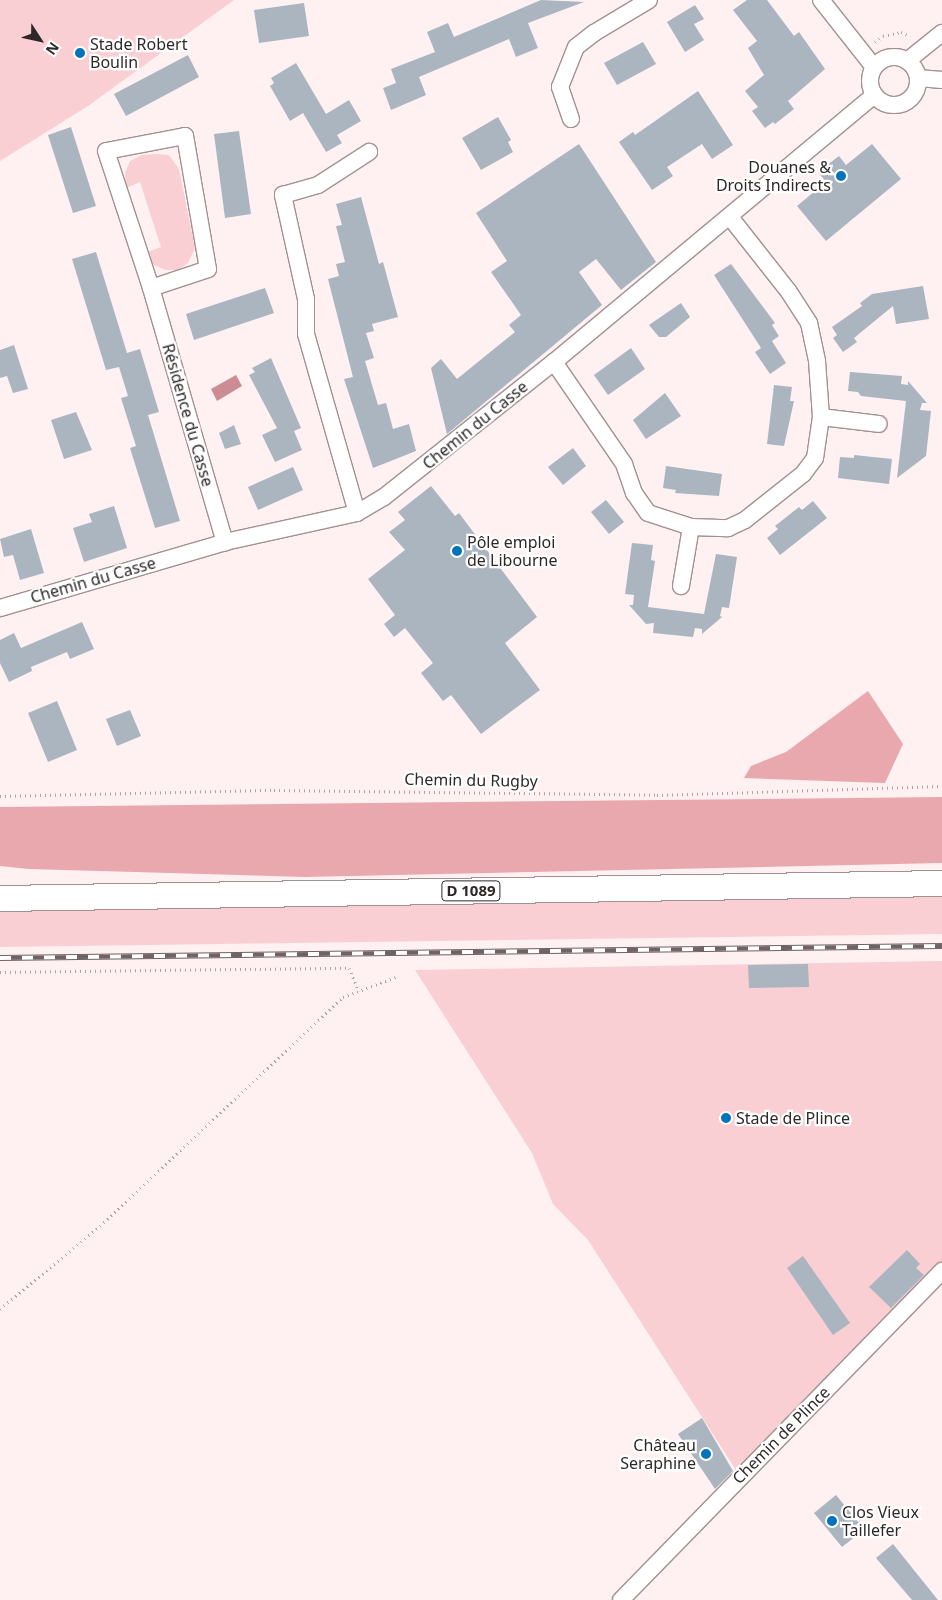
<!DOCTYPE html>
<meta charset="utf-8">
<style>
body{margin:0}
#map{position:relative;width:942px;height:1600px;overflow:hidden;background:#fff0f1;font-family:"Noto Sans",sans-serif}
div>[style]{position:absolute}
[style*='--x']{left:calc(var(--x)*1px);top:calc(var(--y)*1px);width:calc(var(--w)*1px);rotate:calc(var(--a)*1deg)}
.green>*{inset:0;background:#facfd3}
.forest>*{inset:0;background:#e9a8ae}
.water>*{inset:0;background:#cb8c93}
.building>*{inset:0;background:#aab5c0}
.path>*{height:3px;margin-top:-1.5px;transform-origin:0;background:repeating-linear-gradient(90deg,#aea2a3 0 1px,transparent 0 5px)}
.roads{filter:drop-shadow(1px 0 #a19192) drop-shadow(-1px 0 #a19192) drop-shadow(0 1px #a19192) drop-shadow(0 -1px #a19192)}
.minor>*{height:16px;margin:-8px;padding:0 8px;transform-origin:8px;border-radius:8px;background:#fff}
.minor>.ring{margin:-8px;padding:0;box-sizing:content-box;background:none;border:16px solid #fff;border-radius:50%}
.primary>*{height:25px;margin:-12.5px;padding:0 12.5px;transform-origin:12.5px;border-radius:12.5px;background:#fff}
.rail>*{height:5.5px;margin-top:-2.75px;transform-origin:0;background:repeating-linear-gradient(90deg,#fff 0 11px,#6e6465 0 22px);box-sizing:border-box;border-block:1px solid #6e6465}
.dots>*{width:14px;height:14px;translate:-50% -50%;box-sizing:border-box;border:2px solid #fff;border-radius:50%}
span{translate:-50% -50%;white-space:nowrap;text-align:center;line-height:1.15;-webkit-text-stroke:4.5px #fff;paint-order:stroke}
.shield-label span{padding:1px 4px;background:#fff;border:1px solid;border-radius:4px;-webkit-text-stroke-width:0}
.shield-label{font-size:15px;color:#2f2829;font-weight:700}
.poi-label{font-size:16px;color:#2f2829}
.left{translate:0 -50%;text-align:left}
.right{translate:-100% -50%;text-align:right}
.street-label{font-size:16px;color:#2f2829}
.north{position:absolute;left:15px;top:15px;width:50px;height:50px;-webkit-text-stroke:4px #fff;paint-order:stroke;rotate:125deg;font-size:14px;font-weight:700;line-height:20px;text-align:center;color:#2f2829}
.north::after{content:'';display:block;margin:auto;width:18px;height:22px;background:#2f2829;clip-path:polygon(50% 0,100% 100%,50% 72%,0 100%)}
</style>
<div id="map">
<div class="green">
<i style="clip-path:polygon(0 0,234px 0,88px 106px,0 161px)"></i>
<i style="clip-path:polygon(157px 154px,169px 155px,179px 169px,195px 248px,188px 263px,178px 270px,165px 270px,152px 264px,148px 252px,161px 247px,140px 182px,126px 188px,125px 173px,130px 161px,142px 155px)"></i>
<i style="clip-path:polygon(942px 894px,942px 934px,0 947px,0 908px)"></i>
<i style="clip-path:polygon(942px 961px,942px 1265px,736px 1470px,588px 1240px,553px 1204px,532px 1153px,415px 970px)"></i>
</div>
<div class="forest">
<i style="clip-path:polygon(868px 691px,903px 744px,885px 783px,744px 778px,751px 766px,786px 752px)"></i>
<i style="clip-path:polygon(942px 797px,942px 863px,305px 877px,29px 869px,0 866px,0 807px)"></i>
</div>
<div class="water">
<i style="clip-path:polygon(236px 375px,242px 386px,217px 401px,211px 389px)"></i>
</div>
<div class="building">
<i style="clip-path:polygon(541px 0,584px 2px,528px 23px,538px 48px,516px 57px,509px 39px,419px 77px,426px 95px,391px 110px,383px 88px,396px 83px,391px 69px,435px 52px,427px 32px,448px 23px,454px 37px)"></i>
<i style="clip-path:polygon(747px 0,767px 0,794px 36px,799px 32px,825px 69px,788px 101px,794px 109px,775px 124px,773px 122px,765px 128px,752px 111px,758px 107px,745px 91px,764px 75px,748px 48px,757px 41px,733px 10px)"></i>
<i style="clip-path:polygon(304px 3px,309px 36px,259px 43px,254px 10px)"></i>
<i style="clip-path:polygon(695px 5px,704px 19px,694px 24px,704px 40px,685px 52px,667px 22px)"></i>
<i style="clip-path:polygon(643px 42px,656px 64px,617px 85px,604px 63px)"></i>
<i style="clip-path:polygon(188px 55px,199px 77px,126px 116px,114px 94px)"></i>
<i style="clip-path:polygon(296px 63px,326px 114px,349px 100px,361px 121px,337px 135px,342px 143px,326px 152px,303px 113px,290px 121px,270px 86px,274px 83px,271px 78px)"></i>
<i style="clip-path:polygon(698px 91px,733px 145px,712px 159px,702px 144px,667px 167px,673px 176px,652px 190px,619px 142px,633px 132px,635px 135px)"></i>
<i style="clip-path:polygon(498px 117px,511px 140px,508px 142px,513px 152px,481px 170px,462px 138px)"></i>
<i style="clip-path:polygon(71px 127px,96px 206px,73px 213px,48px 135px)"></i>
<i style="clip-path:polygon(239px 131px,251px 214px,225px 218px,214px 134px)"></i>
<i style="clip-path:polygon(579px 144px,656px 262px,621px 290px,596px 259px,579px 272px,602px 305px,447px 434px,431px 368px,441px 359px,457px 379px,515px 332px,509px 325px,521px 315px,491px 272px,507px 261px,476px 213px)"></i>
<i style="clip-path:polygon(872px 144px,901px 179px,826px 241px,797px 206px,826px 182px,818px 172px,839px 156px,846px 165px)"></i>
<i style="clip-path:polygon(361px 197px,379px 264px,383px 262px,398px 317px,372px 324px,374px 331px,366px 333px,374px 358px,365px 361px,378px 405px,386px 403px,393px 429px,409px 424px,416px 451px,373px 468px,344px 379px,353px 377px,328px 279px,339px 276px,336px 264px,345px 262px,336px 226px,342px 225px,336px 204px)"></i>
<i style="clip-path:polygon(96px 252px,127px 353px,140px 349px,159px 412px,148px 415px,180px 521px,155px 528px,130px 448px,136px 446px,121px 398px,128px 396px,119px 367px,106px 370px,72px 259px)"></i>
<i style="clip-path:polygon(731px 264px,775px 323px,772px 325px,779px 336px,772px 341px,786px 363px,770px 374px,755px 352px,761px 348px,714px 275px)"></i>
<i style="clip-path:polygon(923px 286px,929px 319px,896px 324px,893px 306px,854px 338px,857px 342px,843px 352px,833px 338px,837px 335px,832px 327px,862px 306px,860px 303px,872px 294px)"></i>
<i style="clip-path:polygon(265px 288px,274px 313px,194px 340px,186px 314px)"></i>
<i style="clip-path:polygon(681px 303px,690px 317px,666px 337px,659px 337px,649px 325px)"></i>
<i style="clip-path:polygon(14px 345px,28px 389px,13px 393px,7px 376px,0 378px,0 350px)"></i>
<i style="clip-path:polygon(631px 348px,645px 369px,608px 395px,594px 375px)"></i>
<i style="clip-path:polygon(271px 358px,301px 428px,294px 431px,302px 450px,275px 462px,262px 435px,277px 428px,249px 375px,255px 372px,252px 368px)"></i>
<i style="clip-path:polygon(850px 372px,902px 376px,901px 384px,908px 385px,908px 381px,927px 403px,922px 403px,920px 410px,931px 411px,926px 456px,897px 478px,906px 401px,861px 396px,858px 392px,848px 391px)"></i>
<i style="clip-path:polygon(774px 385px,792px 387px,790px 401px,794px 401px,784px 446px,767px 444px)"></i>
<i style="clip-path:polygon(665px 393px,681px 416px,646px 439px,633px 420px)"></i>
<i style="clip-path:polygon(76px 412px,92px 450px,64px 459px,51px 420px)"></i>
<i style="clip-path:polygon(234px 425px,241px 444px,225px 449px,219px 433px)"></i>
<i style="clip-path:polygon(573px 448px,586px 466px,563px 485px,548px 467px)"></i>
<i style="clip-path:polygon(854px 455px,892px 459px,889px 484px,838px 478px,840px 457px,854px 458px)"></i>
<i style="clip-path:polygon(666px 466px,722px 474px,719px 496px,675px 493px,676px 490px,663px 488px)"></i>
<i style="clip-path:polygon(293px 467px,303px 490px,258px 510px,248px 487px)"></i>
<i style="clip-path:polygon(431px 486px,455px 516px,459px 513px,537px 617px,505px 643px,540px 690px,481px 734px,451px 695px,443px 701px,421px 673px,433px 663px,405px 628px,394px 637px,384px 624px,395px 615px,368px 579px,405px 550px,389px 532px,405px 520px,398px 512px)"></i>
<i style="clip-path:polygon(606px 500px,624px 522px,609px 534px,591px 512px)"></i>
<i style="clip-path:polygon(813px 501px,827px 518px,780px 555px,767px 538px,778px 529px,775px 526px,799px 507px,802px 510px)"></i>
<i style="clip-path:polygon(114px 506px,127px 548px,84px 562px,73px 528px,92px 522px,89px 514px)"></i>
<i style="clip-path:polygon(31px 529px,44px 573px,20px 580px,13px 555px,4px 557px,0 539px)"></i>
<i style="clip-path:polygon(632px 543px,653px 545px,651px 560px,655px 561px,648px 607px,704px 614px,716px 554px,737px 557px,729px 608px,722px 607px,720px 616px,722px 617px,702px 634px,702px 629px,695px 628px,693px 637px,653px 633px,654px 623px,646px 624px,629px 605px,633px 605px,634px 595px,625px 594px)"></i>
<i style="clip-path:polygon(82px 622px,94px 649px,70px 659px,67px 652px,31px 667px,32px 671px,9px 682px,0 663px,0 640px,14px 633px,21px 648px)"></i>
<i style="clip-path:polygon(57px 701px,77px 750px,48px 762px,28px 713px)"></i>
<i style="clip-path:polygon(130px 710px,141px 736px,117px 746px,106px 719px)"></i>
<i style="clip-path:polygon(808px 964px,809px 987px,749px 988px,748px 965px)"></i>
<i style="clip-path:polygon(907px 1250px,920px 1264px,916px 1268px,924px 1275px,891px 1308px,869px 1287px)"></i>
<i style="clip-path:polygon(803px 1256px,850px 1323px,833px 1335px,787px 1268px)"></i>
<i style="clip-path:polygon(702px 1418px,733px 1471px,715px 1489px,678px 1434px)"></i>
<i style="clip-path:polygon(836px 1495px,859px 1523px,856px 1525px,861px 1532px,842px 1547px,814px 1513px)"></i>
<i style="clip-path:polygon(893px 1544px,938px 1600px,912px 1600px,876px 1558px)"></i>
</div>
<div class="path">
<i style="--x:875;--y:42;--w:10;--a:-37"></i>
<i style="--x:883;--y:36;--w:18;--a:-13"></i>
<i style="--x:901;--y:32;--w:10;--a:24"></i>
<i style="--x:0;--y:796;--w:274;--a:-1.3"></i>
<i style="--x:274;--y:790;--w:383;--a:0.7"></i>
<i style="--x:657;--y:795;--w:285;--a:-1.8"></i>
<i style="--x:0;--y:972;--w:349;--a:-0.7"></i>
<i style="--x:349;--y:968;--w:25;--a:67"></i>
<i style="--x:0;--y:1309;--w:130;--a:-39.7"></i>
<i style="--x:100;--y:1226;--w:334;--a:-43.3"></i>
<i style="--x:343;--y:997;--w:57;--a:-20.7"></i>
</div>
<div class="roads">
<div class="minor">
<i style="--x:821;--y:0;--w:85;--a:51.7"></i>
<i class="ring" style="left:870px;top:57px;width:32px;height:32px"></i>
<i style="--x:907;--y:61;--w:45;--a:-38.7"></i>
<i style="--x:918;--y:78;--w:24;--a:5"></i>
<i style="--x:571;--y:119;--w:34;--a:-109"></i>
<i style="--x:560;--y:87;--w:43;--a:-68.2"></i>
<i style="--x:576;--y:47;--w:23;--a:-38"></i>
<i style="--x:594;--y:33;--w:64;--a:-31"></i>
<i style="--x:730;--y:217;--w:95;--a:51.8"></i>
<i style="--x:789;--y:292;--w:37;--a:57"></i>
<i style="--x:809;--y:323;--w:39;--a:78"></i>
<i style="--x:817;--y:361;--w:56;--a:85.9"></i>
<i style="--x:151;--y:288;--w:60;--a:-18.4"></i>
<i style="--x:208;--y:269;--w:135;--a:-99.8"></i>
<i style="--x:185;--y:136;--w:80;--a:169.2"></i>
<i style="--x:106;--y:151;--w:144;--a:71.8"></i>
<i style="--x:151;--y:288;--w:265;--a:73.8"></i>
<i style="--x:554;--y:362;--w:124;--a:55.5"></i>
<i style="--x:624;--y:464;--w:31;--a:71"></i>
<i style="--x:634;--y:493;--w:24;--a:55"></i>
<i style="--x:648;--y:513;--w:45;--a:18"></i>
<i style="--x:691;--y:527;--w:60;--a:99.6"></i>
<i style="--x:357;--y:513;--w:186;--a:-105.9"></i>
<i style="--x:306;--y:334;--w:35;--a:-90"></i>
<i style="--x:306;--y:299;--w:107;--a:-102.5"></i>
<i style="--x:283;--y:195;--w:36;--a:-16"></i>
<i style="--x:318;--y:185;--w:61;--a:-32.9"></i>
<i style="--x:691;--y:527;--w:37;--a:2"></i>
<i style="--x:728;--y:528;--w:19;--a:-25"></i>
<i style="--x:745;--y:520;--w:74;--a:-38.4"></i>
<i style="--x:803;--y:474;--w:20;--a:-53"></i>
<i style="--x:815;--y:458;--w:41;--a:-81.7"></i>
<i style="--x:821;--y:417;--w:58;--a:6.9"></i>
<i style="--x:0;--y:608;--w:234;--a:-16.3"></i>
<i style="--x:225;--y:542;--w:135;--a:-12.4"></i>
<i style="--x:357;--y:513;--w:31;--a:-31"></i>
<i style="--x:384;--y:497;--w:217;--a:-38.5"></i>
<i style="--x:554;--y:362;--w:417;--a:-39.8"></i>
<i style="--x:621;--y:1600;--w:460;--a:-45.7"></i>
</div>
<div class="primary">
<i style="--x:0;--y:898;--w:942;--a:-0.91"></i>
</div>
</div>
<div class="rail">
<i style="--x:0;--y:958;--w:942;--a:-0.73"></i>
</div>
<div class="dots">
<i style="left:80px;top:53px;background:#0073bd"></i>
<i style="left:841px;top:176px;background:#0073bd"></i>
<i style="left:457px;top:551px;background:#0073bd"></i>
<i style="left:726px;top:1118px;background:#0073bd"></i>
<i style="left:706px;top:1454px;background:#0073bd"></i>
<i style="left:832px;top:1521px;background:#0073bd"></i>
</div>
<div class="shield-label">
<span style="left:471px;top:891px">D 1089</span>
</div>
<div class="poi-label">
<span class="left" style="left:90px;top:53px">Stade Robert<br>Boulin</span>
<span class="right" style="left:831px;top:176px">Douanes &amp;<br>Droits Indirects</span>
<span class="left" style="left:467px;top:551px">Pôle emploi<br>de Libourne</span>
<span class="left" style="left:736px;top:1118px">Stade de Plince</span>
<span class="right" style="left:696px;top:1454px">Château<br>Seraphine</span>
<span class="left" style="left:842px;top:1521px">Clos Vieux<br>Taillefer</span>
</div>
<div class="street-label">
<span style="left:188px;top:415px;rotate:74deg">Résidence du Casse</span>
<span style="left:475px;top:425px;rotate:-39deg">Chemin du Casse</span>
<span style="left:93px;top:580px;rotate:-16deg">Chemin du Casse</span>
<span style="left:471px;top:780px;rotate:1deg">Chemin du Rugby</span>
<span style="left:781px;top:1435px;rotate:-45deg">Chemin de Plince</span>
</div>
<div class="north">N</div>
</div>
